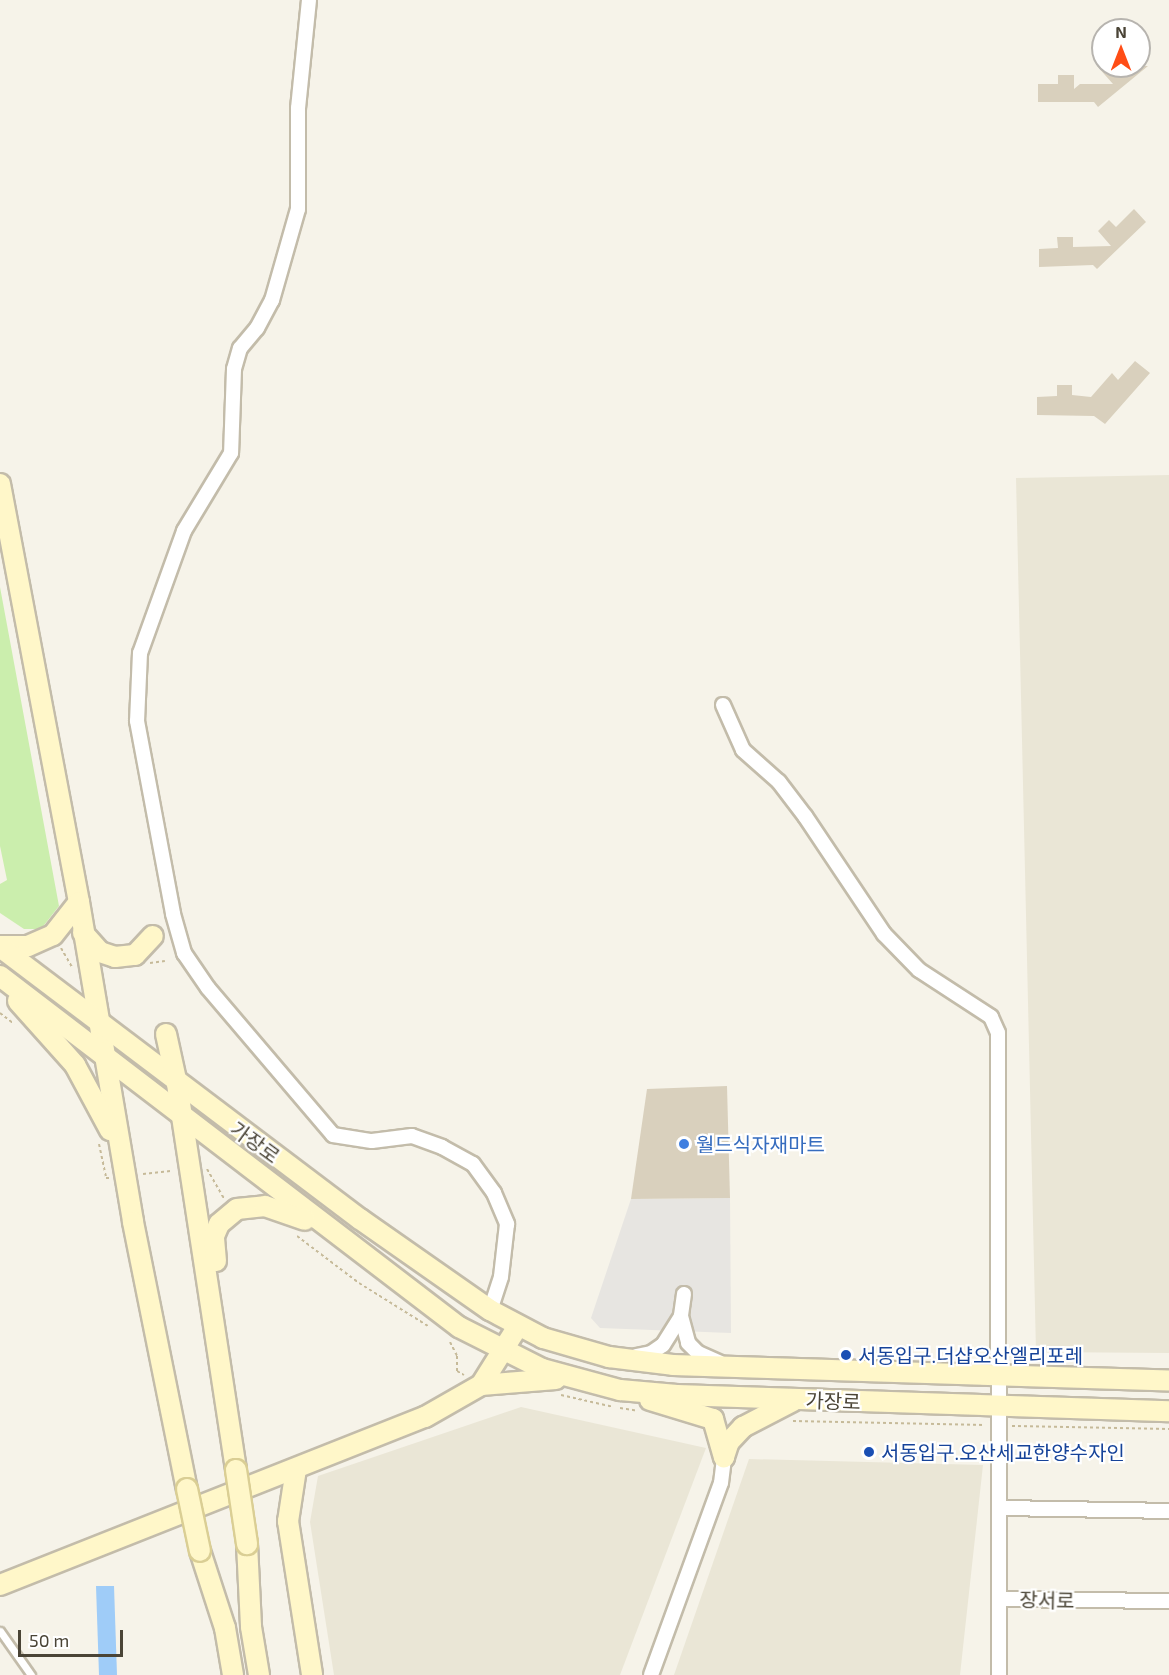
<!DOCTYPE html>
<meta charset="utf-8">
<style>
body{margin:0}
#map{position:relative;width:1169px;height:1675px;overflow:hidden;background:#f6f3e9;font-family:"Exo 2","Noto Sans KR",sans-serif}
div>[style]{position:absolute}
[style*='--x']{left:calc(var(--x)*1px);top:calc(var(--y)*1px);width:calc(var(--w)*1px);rotate:calc(var(--a)*1deg)}
.residential>*{inset:0;background:#eae6d6}
.green>*{inset:0;background:#cbeead}
.parking>*{inset:0;background:#e7e5e1}
.water>*{inset:0;background:#9fccf8}
.building>*{inset:0;background:#d9d0bd}
.path>*{height:2px;margin-top:-1px;transform-origin:0;background:repeating-linear-gradient(90deg,#c6ba99 0 3px,transparent 0 6px)}
.roads{filter:drop-shadow(2px 0 #c3bcaa) drop-shadow(-2px 0 #c3bcaa) drop-shadow(0 2px #c3bcaa) drop-shadow(0 -2px #c3bcaa)}
.lane>*{height:7px;margin:-3.5px;padding:0 3.5px;transform-origin:3.5px;border-radius:3.5px;background:#fff}
.street>*{height:14px;margin:-7px;padding:0 7px;transform-origin:7px;border-radius:7px;background:#fff}
.secondary>*{height:20px;margin:-10px;padding:0 10px;transform-origin:10px;border-radius:10px;background:#fff7c9}
.bridges{filter:drop-shadow(2px 0 #dace94) drop-shadow(-2px 0 #dace94) drop-shadow(0 2px #dace94) drop-shadow(0 -2px #dace94)}
.secondary-bridge>*{height:20px;margin:-10px;padding:0 10px;transform-origin:10px;border-radius:10px;background:#fff7c9}
.dots>*{width:16px;height:16px;translate:-50% -50%;box-sizing:border-box;border:3px solid #fff;border-radius:50%}
span{translate:-50% -50%;white-space:nowrap;text-align:center;line-height:1.15;-webkit-text-stroke:4.5px #fff;paint-order:stroke}
.street-label{font-size:20px;color:#4a4436}
.shop-label{font-size:20px;color:#366cbe}
.left{translate:0 -50%;text-align:left}
.transit-label{font-size:20px;color:#164399}
.north{position:absolute;left:1091px;top:18px;width:60px;height:60px;box-sizing:border-box;background:#fff;border:2px solid #b7b4af;border-radius:50%;rotate:0deg;font-size:16px;font-weight:700;line-height:24px;text-align:center;color:#4a4436}
.north::after{content:'';display:block;margin:auto;width:21px;height:27px;background:#ff4d16;clip-path:polygon(50% 0,100% 100%,50% 72%,0 100%)}
.scale{position:absolute;left:18px;top:1630px;width:105px;height:27px;box-sizing:border-box;border:3px solid #4a4436;border-top:0;padding-left:8px;font-size:18px;line-height:21px;white-space:nowrap;color:#4a4436;-webkit-text-stroke:4px #fff;paint-order:stroke}
</style>
<div id="map">
<div class="residential">
<i style="clip-path:polygon(1169px 475px,1169px 1353px,1036px 1352px,1016px 478px)"></i>
<i style="clip-path:polygon(521px 1407px,706px 1448px,620px 1675px,334px 1675px,310px 1522px,318px 1476px)"></i>
<i style="clip-path:polygon(749px 1459px,983px 1465px,960px 1675px,674px 1675px)"></i>
</div>
<div class="green">
<i style="clip-path:polygon(0 587px,59px 906px,41px 929px,24px 929px,0 913px,0 884px,7px 880px,0 846px)"></i>
</div>
<div class="parking">
<i style="clip-path:polygon(730px 1198px,731px 1333px,600px 1328px,591px 1318px,631px 1199px)"></i>
</div>
<div class="water">
<i style="clip-path:polygon(96px 1586px,114px 1586px,117px 1675px,99px 1675px)"></i>
</div>
<div class="building">
<i style="clip-path:polygon(1097px 66px,1148px 66px,1098px 107px,1094px 102px,1038px 102px,1038px 84px,1058px 84px,1058px 75px,1074px 75px,1074px 89px,1080px 84px,1113px 84px)"></i>
<i style="clip-path:polygon(1134px 209px,1146px 222px,1097px 269px,1093px 265px,1039px 267px,1039px 249px,1058px 248px,1057px 237px,1073px 237px,1073px 247px,1111px 246px,1098px 231px,1109px 220px,1116px 227px)"></i>
<i style="clip-path:polygon(1135px 361px,1150px 373px,1105px 424px,1094px 416px,1037px 415px,1037px 397px,1057px 396px,1057px 385px,1072px 385px,1072px 395px,1091px 397px,1112px 373px,1118px 380px)"></i>
<i style="clip-path:polygon(727px 1086px,730px 1198px,631px 1199px,647px 1089px)"></i>
</div>
<div class="path">
<i style="--x:61;--y:948;--w:22;--a:60"></i>
<i style="--x:150;--y:963;--w:15;--a:-8"></i>
<i style="--x:0;--y:1013;--w:18;--a:38"></i>
<i style="--x:99;--y:1144;--w:35;--a:78"></i>
<i style="--x:106;--y:1178;--w:4;--a:0"></i>
<i style="--x:207;--y:1169;--w:34;--a:60"></i>
<i style="--x:143;--y:1174;--w:30;--a:-6"></i>
<i style="--x:297;--y:1236;--w:78;--a:37.2"></i>
<i style="--x:359;--y:1283;--w:81;--a:31.9"></i>
<i style="--x:450;--y:1342;--w:16;--a:63"></i>
<i style="--x:457;--y:1356;--w:15;--a:90"></i>
<i style="--x:457;--y:1371;--w:8;--a:30"></i>
<i style="--x:561;--y:1395;--w:54;--a:12.8"></i>
<i style="--x:620;--y:1408;--w:18;--a:9"></i>
<i style="--x:793;--y:1421;--w:192;--a:1.2"></i>
<i style="--x:1012;--y:1426;--w:157;--a:1.1"></i>
</div>
<div class="roads">
<div class="lane">
<i style="--x:0;--y:1631;--w:54;--a:54.8"></i>
</div>
<div class="street">
<i style="--x:309;--y:0;--w:109;--a:95.8"></i>
<i style="--x:298;--y:108;--w:101;--a:90"></i>
<i style="--x:298;--y:209;--w:95;--a:105.9"></i>
<i style="--x:272;--y:300;--w:32;--a:118"></i>
<i style="--x:257;--y:328;--w:26;--a:130"></i>
<i style="--x:240;--y:348;--w:22;--a:106"></i>
<i style="--x:234;--y:369;--w:84;--a:92"></i>
<i style="--x:231;--y:453;--w:91;--a:121.1"></i>
<i style="--x:184;--y:531;--w:130;--a:109.8"></i>
<i style="--x:140;--y:653;--w:68;--a:92.5"></i>
<i style="--x:137;--y:721;--w:196;--a:79.4"></i>
<i style="--x:173;--y:914;--w:41;--a:74.2"></i>
<i style="--x:184;--y:953;--w:42;--a:55.6"></i>
<i style="--x:208;--y:988;--w:193;--a:49.6"></i>
<i style="--x:333;--y:1135;--w:39;--a:9"></i>
<i style="--x:372;--y:1141;--w:40;--a:-7.1"></i>
<i style="--x:412;--y:1136;--w:32;--a:20"></i>
<i style="--x:442;--y:1147;--w:35;--a:29"></i>
<i style="--x:473;--y:1164;--w:36;--a:54"></i>
<i style="--x:494;--y:1193;--w:34;--a:67"></i>
<i style="--x:507;--y:1224;--w:53;--a:96.5"></i>
<i style="--x:501;--y:1277;--w:35;--a:108"></i>
<i style="--x:723;--y:705;--w:49;--a:66"></i>
<i style="--x:743;--y:750;--w:48;--a:41.6"></i>
<i style="--x:779;--y:782;--w:43;--a:52.6"></i>
<i style="--x:805;--y:816;--w:142;--a:56.2"></i>
<i style="--x:884;--y:934;--w:50;--a:45.8"></i>
<i style="--x:919;--y:970;--w:86;--a:33.1"></i>
<i style="--x:991;--y:1017;--w:17;--a:66"></i>
<i style="--x:998;--y:1033;--w:642;--a:89.91"></i>
<i style="--x:684;--y:1294;--w:22;--a:98"></i>
<i style="--x:681;--y:1316;--w:28;--a:75"></i>
<i style="--x:688;--y:1343;--w:14;--a:45"></i>
<i style="--x:698;--y:1353;--w:24;--a:24"></i>
<i style="--x:636;--y:1356;--w:15;--a:-11"></i>
<i style="--x:651;--y:1353;--w:14;--a:-34"></i>
<i style="--x:663;--y:1345;--w:34;--a:-58"></i>
<i style="--x:1001;--y:1508;--w:168;--a:1"></i>
<i style="--x:1001;--y:1599;--w:168;--a:0.7"></i>
<i style="--x:651;--y:1675;--w:204;--a:-70"></i>
<i style="--x:721;--y:1483;--w:26;--a:-83"></i>
</div>
<div class="secondary">
<i style="--x:0;--y:484;--w:425;--a:79.3"></i>
<i style="--x:79;--y:902;--w:325;--a:80.4"></i>
<i style="--x:133;--y:1222;--w:272;--a:78.6"></i>
<i style="--x:83;--y:933;--w:25;--a:48"></i>
<i style="--x:100;--y:952;--w:16;--a:18"></i>
<i style="--x:115;--y:957;--w:20;--a:-6"></i>
<i style="--x:135;--y:955;--w:26;--a:-47"></i>
<i style="--x:0;--y:946;--w:28;--a:0"></i>
<i style="--x:28;--y:946;--w:27;--a:-24"></i>
<i style="--x:53;--y:935;--w:42;--a:-51.8"></i>
<i style="--x:0;--y:947;--w:451;--a:37.1"></i>
<i style="--x:360;--y:1219;--w:159;--a:35"></i>
<i style="--x:490;--y:1310;--w:60;--a:27.8"></i>
<i style="--x:543;--y:1338;--w:69;--a:16.1"></i>
<i style="--x:609;--y:1357;--w:64;--a:7.1"></i>
<i style="--x:673;--y:1365;--w:496;--a:1.8"></i>
<i style="--x:0;--y:976;--w:578;--a:37.41"></i>
<i style="--x:459;--y:1327;--w:93;--a:26.8"></i>
<i style="--x:542;--y:1369;--w:81;--a:15.1"></i>
<i style="--x:620;--y:1390;--w:57;--a:5"></i>
<i style="--x:677;--y:1395;--w:492;--a:1.9"></i>
<i style="--x:18;--y:1001;--w:86;--a:48.3"></i>
<i style="--x:75;--y:1065;--w:74;--a:61.7"></i>
<i style="--x:166;--y:1034;--w:51;--a:77.6"></i>
<i style="--x:177;--y:1084;--w:390;--a:81.3"></i>
<i style="--x:216;--y:1261;--w:25;--a:-95"></i>
<i style="--x:214;--y:1236;--w:13;--a:-67"></i>
<i style="--x:219;--y:1224;--w:23;--a:-40"></i>
<i style="--x:237;--y:1209;--w:28;--a:-6"></i>
<i style="--x:265;--y:1206;--w:42;--a:19.3"></i>
<i style="--x:481;--y:1385;--w:75;--a:-4.6"></i>
<i style="--x:650;--y:1400;--w:66;--a:16.8"></i>
<i style="--x:713;--y:1419;--w:40;--a:74"></i>
<i style="--x:724;--y:1457;--w:16;--a:-72"></i>
<i style="--x:729;--y:1442;--w:21;--a:-47"></i>
<i style="--x:743;--y:1427;--w:56;--a:-27.5"></i>
<i style="--x:296;--y:1469;--w:53;--a:98.7"></i>
<i style="--x:288;--y:1521;--w:156;--a:81.1"></i>
<i style="--x:247;--y:1544;--w:83;--a:87.2"></i>
<i style="--x:251;--y:1627;--w:49;--a:80.5"></i>
<i style="--x:200;--y:1551;--w:81;--a:72"></i>
<i style="--x:225;--y:1628;--w:48;--a:80.3"></i>
<i style="--x:0;--y:1585;--w:457;--a:-21.6"></i>
<i style="--x:425;--y:1417;--w:64;--a:-29.7"></i>
<i style="--x:481;--y:1385;--w:70;--a:-57.9"></i>
</div>
</div>
<div class="bridges">
<div class="secondary-bridge">
<i style="--x:236;--y:1470;--w:75;--a:81.5"></i>
<i style="--x:187;--y:1489;--w:63;--a:78.2"></i>
</div>
</div>
<div class="dots">
<i style="left:684px;top:1144px;background:#3f7fe0"></i>
<i style="left:846px;top:1355px;background:#1a4fb4"></i>
<i style="left:869px;top:1452px;background:#1a4fb4"></i>
</div>
<div class="street-label">
<span style="left:255px;top:1142px;rotate:36deg">가장로</span>
<span style="left:833px;top:1401px;rotate:2deg">가장로</span>
<span style="left:1047px;top:1600px;rotate:1deg">장서로</span>
</div>
<div class="shop-label">
<span class="left" style="left:696px;top:1144px">월드식자재마트</span>
</div>
<div class="transit-label">
<span class="left" style="left:858px;top:1355px">서동입구.더샵오산엘리포레</span>
<span class="left" style="left:881px;top:1452px">서동입구.오산세교한양수자인</span>
</div>
<div class="north">N</div>
<div class="scale">50 m</div>
</div>
